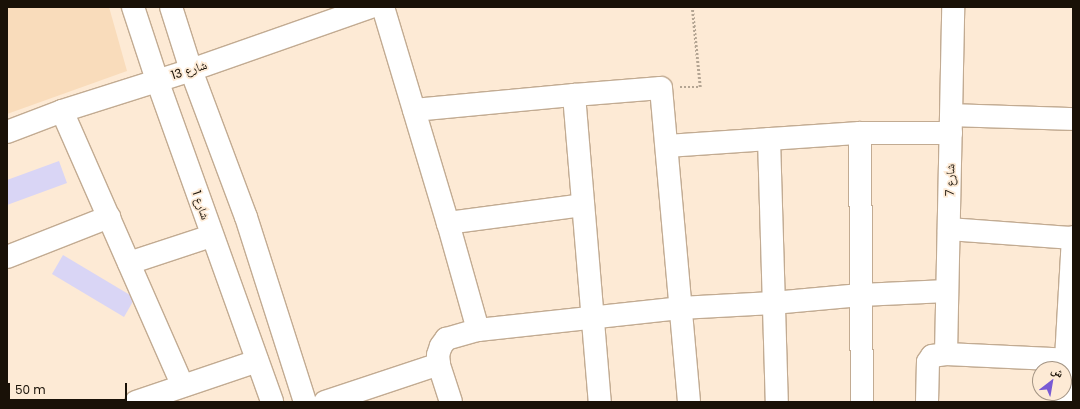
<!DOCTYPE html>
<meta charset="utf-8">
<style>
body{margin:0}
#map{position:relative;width:1080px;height:409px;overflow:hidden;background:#fdead5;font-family:Poppins,"Noto Naskh Arabic",sans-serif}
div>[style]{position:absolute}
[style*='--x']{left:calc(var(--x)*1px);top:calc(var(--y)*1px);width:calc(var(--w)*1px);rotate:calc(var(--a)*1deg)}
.built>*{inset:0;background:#f9dcbb}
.building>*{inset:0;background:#d9d5f5}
.path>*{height:2.5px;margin-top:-1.25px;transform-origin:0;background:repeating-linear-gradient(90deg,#b4a593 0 2px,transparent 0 4px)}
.roads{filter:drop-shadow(1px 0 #c2ab92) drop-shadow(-1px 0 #c2ab92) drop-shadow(0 1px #c2ab92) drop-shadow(0 -1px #c2ab92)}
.minor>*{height:22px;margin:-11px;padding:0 11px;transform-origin:11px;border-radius:11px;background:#fff}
span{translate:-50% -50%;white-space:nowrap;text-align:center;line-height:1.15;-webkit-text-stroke:3.5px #fdead5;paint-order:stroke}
.street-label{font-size:12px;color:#191107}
.frame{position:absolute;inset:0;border:8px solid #191107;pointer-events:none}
.north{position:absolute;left:1032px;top:361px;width:40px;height:40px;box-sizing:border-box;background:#fdead5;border:1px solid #a29383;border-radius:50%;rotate:31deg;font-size:11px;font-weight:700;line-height:16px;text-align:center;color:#191107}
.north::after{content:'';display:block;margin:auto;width:14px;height:18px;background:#785ad4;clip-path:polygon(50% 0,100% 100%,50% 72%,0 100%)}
.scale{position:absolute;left:8px;top:383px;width:119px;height:18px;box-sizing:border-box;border:2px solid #191107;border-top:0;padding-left:5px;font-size:12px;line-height:14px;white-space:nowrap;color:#191107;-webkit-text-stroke:3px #fdead5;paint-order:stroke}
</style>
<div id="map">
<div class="built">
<i style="clip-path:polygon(7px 7px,109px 7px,127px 71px,7px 114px)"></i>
</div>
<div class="building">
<i style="clip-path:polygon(59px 161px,67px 183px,7px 205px,7px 180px)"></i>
<i style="clip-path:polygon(63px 255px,135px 298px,124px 317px,52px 274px)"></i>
</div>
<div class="path">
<i style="--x:680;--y:87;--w:20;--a:0"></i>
<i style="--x:700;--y:87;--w:80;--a:-95.7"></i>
</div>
<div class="roads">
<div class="minor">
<i style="--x:133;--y:7;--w:77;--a:71.8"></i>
<i style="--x:157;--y:80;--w:342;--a:70.3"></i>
<i style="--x:171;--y:7;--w:66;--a:72.4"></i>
<i style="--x:191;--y:70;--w:157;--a:69.5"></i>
<i style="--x:246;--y:217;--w:194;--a:72.3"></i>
<i style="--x:383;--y:7;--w:226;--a:73.3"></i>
<i style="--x:448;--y:223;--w:111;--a:74.3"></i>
<i style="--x:574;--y:95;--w:87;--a:-4.6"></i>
<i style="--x:661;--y:88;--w:315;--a:84.9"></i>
<i style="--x:414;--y:110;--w:161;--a:-5.4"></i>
<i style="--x:574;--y:95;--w:308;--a:85.2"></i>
<i style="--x:62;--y:111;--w:300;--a:66.3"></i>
<i style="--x:952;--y:115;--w:121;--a:1.9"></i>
<i style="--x:7;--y:132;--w:59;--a:-20.9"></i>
<i style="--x:62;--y:111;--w:135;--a:-17.6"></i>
<i style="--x:191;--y:70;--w:191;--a:-19.3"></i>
<i style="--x:860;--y:133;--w:269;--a:89.6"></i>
<i style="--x:769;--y:139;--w:263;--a:88.3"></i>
<i style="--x:667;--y:146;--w:193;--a:-3.9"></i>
<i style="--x:860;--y:133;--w:91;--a:0"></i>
<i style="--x:448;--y:223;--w:136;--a:-7.6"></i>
<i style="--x:949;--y:229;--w:124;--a:4.2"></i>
<i style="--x:7;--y:257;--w:110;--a:-21.4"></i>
<i style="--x:129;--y:263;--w:86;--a:-18.2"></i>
<i style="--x:946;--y:354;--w:347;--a:-88.8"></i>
<i style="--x:1066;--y:359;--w:122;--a:-86.7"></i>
<i style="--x:136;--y:402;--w:128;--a:-18.7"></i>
<i style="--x:325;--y:402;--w:120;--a:-18.4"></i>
<i style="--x:451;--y:402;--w:40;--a:-108"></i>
<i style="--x:439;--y:364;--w:9;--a:-96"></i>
<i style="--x:438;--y:355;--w:9;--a:-72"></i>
<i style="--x:441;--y:346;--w:9;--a:-54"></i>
<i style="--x:446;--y:339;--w:33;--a:-16"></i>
<i style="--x:478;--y:330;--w:203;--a:-6.2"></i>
<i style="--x:680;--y:308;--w:93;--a:-3.1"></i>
<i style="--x:773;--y:303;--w:88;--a:-5.2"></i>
<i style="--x:861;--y:295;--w:86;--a:-2.7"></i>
<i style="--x:927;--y:402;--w:40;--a:-88.6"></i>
<i style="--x:928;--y:362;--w:7;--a:-56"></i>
<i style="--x:932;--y:356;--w:14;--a:-8"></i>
<i style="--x:946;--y:354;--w:127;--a:2.7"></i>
<i style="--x:1066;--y:402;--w:42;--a:-85.9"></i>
</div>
</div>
<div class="street-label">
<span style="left:189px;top:70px;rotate:-18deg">شارع 13</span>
<span style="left:950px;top:180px;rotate:-89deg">شارع 7</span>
<span style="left:201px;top:205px;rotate:71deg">شارع 1</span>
</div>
<div class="frame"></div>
<div class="north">ش</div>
<div class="scale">50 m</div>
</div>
